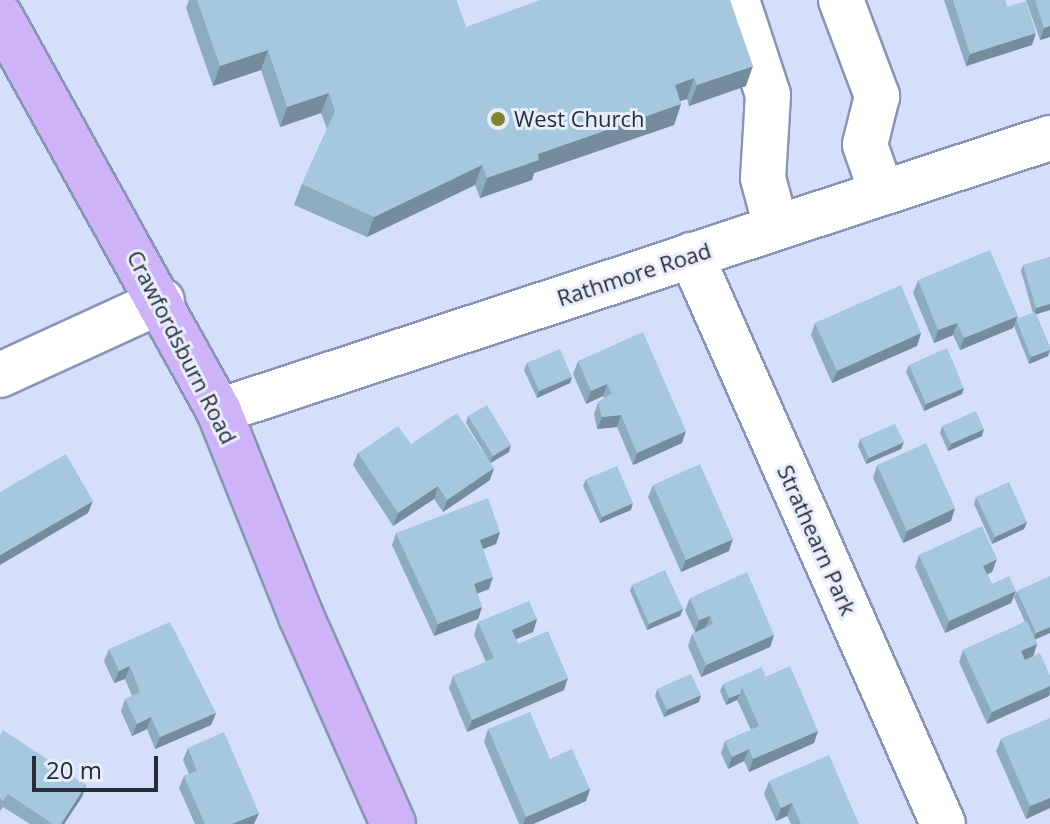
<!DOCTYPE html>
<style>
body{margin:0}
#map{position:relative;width:1050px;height:824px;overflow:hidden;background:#d5dffb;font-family:"Open Sans",sans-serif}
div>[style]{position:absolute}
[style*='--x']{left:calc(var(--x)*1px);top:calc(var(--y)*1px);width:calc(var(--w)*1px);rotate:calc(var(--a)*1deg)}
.roads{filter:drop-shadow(2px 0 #8995b5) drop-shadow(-2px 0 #8995b5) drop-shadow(0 2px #8995b5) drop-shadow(0 -2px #8995b5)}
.minor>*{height:44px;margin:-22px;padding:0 22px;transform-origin:22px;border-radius:22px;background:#fff}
.major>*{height:44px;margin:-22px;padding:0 22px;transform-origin:22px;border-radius:22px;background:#ceb3f8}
.wall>*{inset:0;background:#8eacc0}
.shaded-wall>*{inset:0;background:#748c9c}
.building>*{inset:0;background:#a5c8df}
.dots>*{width:22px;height:22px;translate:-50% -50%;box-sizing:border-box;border:4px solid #e7edfb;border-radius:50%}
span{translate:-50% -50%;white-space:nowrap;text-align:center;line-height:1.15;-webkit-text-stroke:6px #e7edfb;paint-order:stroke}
.poi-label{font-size:22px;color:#282c39}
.left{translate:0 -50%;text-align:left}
.street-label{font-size:22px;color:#282c39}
.scale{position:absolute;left:32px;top:756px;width:126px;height:36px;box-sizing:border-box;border:4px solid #282c39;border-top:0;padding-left:10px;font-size:24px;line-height:28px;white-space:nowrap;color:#282c39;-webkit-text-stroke:6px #e7edfb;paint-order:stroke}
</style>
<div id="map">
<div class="roads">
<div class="minor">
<i style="--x:737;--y:0;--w:100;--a:71.9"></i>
<i style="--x:768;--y:95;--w:83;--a:93.4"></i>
<i style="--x:763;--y:178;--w:51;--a:75.1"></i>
<i style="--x:841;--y:0;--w:103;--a:69.4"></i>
<i style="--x:877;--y:96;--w:50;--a:103.8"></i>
<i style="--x:865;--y:145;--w:51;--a:70.5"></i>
<i style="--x:691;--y:255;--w:622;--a:66.11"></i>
<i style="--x:0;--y:375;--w:178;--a:-24.6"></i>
<i style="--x:219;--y:411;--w:875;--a:-18.19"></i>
</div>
<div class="major">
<i style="--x:0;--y:16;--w:452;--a:61"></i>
<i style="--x:219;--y:411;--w:221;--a:68.2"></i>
<i style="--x:301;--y:616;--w:227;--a:66.1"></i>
</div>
</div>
<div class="wall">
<i style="clip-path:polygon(189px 0,456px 0,466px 27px,746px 86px,689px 106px,687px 99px,680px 101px,681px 104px,674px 125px,534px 173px,532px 180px,480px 198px,475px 185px,367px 237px,294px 205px,302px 184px,327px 129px,321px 113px,280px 127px,261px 70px,213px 86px,186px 8px)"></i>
<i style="clip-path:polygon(944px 0,1005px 0,1007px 7px,1032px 45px,966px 66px)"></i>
<i style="clip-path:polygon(1026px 0,1050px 0,1050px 37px,1040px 40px)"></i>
<i style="clip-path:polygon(1050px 257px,1050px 310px,1036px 314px,1050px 348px,1048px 356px,1029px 364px,1014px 326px,1013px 328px,960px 350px,953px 335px,934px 343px,913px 293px,918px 280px,1017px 319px,1033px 313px,1021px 271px,1023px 265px)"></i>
<i style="clip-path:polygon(815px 323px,921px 333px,917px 346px,832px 383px,811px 335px)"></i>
<i style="clip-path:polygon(578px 361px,682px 443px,633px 465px,617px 427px,597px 429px,594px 414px,598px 402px,604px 399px,603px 396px,586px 404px,573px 374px)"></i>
<i style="clip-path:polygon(527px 363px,572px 377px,570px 383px,537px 398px,524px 370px)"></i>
<i style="clip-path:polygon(909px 365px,964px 388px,962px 394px,924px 411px,906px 372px)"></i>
<i style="clip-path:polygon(468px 416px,509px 452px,491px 463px,490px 480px,443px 512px,434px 499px,393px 526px,353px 465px,358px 453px,411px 444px,488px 459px,466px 423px)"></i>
<i style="clip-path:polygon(942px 426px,982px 436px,948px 451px,940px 433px)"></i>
<i style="clip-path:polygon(860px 439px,901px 449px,866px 464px,858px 446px)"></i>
<i style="clip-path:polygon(877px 465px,951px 521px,903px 543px,873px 478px)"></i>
<i style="clip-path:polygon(586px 479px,631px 510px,600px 523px,583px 486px)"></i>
<i style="clip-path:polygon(653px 485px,729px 551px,681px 572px,648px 497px)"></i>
<i style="clip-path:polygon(976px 497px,1027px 522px,1024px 529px,992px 544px,974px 504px)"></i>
<i style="clip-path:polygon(500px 532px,496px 544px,483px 549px,489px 589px,477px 593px,482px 607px,478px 619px,434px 636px,392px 545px,396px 533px)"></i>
<i style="clip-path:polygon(919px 555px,992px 572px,987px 574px,992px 584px,1016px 591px,1011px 603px,945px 633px,915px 567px)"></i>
<i style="clip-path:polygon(632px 585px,683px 609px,680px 616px,647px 630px,630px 591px)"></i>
<i style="clip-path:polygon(1017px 591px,1050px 633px,1035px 639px,1037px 644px,1033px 656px,1050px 676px,1050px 694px,1049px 696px,987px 724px,959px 662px,963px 650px,1025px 622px,1014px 597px)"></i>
<i style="clip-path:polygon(690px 598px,774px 635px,770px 647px,701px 677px,688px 646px,692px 634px,695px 632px,685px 610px)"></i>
<i style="clip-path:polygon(537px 619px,533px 632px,516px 639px,518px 644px,564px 690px,467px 732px,449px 688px,453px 676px,486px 662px,474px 635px,478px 622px)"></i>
<i style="clip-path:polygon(109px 649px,216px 713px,211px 725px,155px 749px,147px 729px,132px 736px,121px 711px,125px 699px,132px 696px,125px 679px,114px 683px,104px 661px)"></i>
<i style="clip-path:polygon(766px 677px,818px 731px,814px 743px,749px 772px,744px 761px,728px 769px,721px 753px,725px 741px,751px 730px,737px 700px,726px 705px,720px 691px,723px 684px)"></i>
<i style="clip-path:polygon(657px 689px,699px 702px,664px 717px,655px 696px)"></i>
<i style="clip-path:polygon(1050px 719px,1050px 808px,1026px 819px,996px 751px,1001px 739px)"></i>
<i style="clip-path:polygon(488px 729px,550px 759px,590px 789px,586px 801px,533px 824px,519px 824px,484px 742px)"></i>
<i style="clip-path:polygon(0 735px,86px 785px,82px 797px,64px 824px,30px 824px,3px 807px,0 811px)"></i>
<i style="clip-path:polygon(188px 748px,254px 824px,195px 824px,179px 788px,184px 776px,189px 774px,183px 760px)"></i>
<i style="clip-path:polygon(769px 781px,859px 824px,791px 824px,787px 816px,776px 821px,764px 794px)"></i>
</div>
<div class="shaded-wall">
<i style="clip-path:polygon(1050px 26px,1050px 37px,1040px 40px,1044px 28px)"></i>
<i style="clip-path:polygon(1036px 33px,1032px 45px,966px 66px,970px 54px)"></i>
<i style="clip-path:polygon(268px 50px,261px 70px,213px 86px,220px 66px)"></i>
<i style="clip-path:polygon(753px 66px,746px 86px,689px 106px,697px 85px)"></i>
<i style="clip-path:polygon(694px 78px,687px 99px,667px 105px,675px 85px)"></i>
<i style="clip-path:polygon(329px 93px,321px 113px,280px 127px,287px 107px)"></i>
<i style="clip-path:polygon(681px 104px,674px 125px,534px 173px,532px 180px,480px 198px,487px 178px,538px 154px)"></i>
<i style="clip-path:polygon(482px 165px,475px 185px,367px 237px,374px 217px)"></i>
<i style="clip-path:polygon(1050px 304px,1050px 310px,1034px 315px,1036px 308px)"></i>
<i style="clip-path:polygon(1018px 316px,1013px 328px,960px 350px,964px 338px)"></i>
<i style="clip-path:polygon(957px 323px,953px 335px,934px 343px,938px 330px)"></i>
<i style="clip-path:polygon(921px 333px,917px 346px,832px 383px,837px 371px)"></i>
<i style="clip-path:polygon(1050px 350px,1048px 356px,1029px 364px,1031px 357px)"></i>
<i style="clip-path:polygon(572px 377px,570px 383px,537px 398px,539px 391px)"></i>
<i style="clip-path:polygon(607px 384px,603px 396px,586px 404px,591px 391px)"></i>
<i style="clip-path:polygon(964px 388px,962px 394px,924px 411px,926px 404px)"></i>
<i style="clip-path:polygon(621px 415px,617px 427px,597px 429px,602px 417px)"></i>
<i style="clip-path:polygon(984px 429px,982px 436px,948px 451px,951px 444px)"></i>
<i style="clip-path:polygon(686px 431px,682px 443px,633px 465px,637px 453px)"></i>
<i style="clip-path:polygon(904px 442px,901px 449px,866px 464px,869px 458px)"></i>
<i style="clip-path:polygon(511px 445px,509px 452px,490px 463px,493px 456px)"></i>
<i style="clip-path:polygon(494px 468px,490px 480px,443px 512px,447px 500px)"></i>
<i style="clip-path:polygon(438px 486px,434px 499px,393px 526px,398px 513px)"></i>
<i style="clip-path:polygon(93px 501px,88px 513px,0 565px,0 555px)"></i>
<i style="clip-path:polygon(633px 503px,631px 510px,600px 523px,602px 517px)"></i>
<i style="clip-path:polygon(955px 508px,951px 521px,903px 543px,907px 531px)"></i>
<i style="clip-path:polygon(1027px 522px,1024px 529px,992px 544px,995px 537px)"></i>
<i style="clip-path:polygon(500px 532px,496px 544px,475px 552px,480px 540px)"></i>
<i style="clip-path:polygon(733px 539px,729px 551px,681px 572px,686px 560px)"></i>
<i style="clip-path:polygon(997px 559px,992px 572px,979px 578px,983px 566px)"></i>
<i style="clip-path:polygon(493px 577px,489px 589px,469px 597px,474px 584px)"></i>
<i style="clip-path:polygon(1016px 591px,1011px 603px,945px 633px,949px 621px)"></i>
<i style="clip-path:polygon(482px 607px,478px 619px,434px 636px,438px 624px)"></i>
<i style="clip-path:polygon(683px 609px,680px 616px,647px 630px,649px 624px)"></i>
<i style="clip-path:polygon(710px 616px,705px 628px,695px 632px,699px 620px)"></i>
<i style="clip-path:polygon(537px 619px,533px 632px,507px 643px,512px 630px)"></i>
<i style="clip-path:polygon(1050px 627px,1050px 633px,1034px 640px,1036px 633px)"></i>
<i style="clip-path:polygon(774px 635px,770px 647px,701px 677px,706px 665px)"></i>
<i style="clip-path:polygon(1037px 644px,1033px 657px,1016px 664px,1021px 651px)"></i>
<i style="clip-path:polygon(130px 666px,125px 679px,114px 683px,119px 671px)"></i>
<i style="clip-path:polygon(568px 678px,564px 690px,467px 732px,472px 720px)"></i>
<i style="clip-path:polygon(1050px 686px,1049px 696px,987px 724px,992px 712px)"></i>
<i style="clip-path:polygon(740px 694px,737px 700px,726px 705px,729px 698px)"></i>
<i style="clip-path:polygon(701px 695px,699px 702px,664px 717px,667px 710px)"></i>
<i style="clip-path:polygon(216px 713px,211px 725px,155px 749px,160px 737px)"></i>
<i style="clip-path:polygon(151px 717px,147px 729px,132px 736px,137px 724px)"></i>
<i style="clip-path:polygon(818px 731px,814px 743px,749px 772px,753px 759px)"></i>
<i style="clip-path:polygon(749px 749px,744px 761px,728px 769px,732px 757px)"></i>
<i style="clip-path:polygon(86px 785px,82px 797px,64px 824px,61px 824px)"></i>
<i style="clip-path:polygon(590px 789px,586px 801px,533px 824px,523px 824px,526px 817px)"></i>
<i style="clip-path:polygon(1050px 798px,1050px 808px,1026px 819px,1030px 806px)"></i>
<i style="clip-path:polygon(792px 803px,787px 816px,776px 821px,781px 808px)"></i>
<i style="clip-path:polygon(259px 813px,254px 824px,232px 824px)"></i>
</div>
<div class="building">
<i style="clip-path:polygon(197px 0,456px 0,466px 27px,540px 0,730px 0,753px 66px,697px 85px,694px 78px,675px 85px,681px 104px,538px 154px,539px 160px,487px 178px,482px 165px,374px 217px,302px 184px,335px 111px,329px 93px,287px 107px,268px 50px,220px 66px)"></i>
<i style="clip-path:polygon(953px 0,1005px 0,1007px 7px,1026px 1px,1036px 33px,970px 54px)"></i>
<i style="clip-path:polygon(1035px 0,1050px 0,1050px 26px,1044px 28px)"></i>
<i style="clip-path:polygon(990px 250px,1018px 316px,964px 338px,957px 323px,938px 330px,918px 280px)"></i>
<i style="clip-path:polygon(1050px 257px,1050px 304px,1036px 308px,1023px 265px)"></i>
<i style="clip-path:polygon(901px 285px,921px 333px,837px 371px,815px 323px)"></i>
<i style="clip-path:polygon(1035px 312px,1050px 350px,1031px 357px,1016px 319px)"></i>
<i style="clip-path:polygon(643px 332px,686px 431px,637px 453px,621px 415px,602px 417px,598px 402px,612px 393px,607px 384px,591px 391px,578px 361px)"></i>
<i style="clip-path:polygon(947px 348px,964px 388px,926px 404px,909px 365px)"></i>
<i style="clip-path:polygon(560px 349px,572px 377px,539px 391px,527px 363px)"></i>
<i style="clip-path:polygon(487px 405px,511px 445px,493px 456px,468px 416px)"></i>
<i style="clip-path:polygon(976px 411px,984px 429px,951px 444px,942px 426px)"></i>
<i style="clip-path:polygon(457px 413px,494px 468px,447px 500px,438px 486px,398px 513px,358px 453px,398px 426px,411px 444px)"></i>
<i style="clip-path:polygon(895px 424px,904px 442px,869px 458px,860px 439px)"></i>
<i style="clip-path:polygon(926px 443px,955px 508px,907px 531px,877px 465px)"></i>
<i style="clip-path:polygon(66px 454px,93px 501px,0 555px,0 492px)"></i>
<i style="clip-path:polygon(700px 464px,733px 539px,686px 560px,653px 485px)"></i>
<i style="clip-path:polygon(617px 466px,633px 503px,602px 517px,586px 479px)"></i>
<i style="clip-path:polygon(1009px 482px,1027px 522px,995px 537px,976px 497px)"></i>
<i style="clip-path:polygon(488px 498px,500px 532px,480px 540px,493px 577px,474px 584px,482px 607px,438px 624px,396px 533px)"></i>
<i style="clip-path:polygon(982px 526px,997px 559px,983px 566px,992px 584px,1009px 576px,1016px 591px,949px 621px,919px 555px)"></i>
<i style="clip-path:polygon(665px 570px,683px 609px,649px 624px,632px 585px)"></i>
<i style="clip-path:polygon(747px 572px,774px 635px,706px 665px,692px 634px,713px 624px,710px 616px,699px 620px,690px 598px)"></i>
<i style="clip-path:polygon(1050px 576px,1050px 627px,1036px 633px,1017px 591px)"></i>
<i style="clip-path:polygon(529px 601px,537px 619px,512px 630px,518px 644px,548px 631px,568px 678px,472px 720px,453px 676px,494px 658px,478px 622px)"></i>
<i style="clip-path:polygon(1027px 621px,1037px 644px,1021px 651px,1025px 660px,1040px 653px,1050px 676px,1050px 686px,992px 712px,963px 650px)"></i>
<i style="clip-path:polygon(170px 622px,216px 713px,160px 737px,151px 717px,137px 724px,125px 699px,140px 692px,130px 666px,119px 671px,109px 649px)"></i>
<i style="clip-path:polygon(790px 666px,818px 731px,753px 759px,749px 749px,732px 757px,725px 741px,759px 726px,742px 687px)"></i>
<i style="clip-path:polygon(762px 667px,766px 677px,742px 687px,740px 694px,729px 698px,723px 684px)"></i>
<i style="clip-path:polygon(691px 674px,701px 695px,667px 710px,657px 689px)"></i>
<i style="clip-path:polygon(530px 712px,550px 759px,572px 749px,590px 789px,526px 817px,488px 729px)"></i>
<i style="clip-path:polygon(1050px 718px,1050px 798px,1030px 806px,1001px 739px)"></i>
<i style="clip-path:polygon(3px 730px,86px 785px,61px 824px,53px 824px,8px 794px,3px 801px,0 798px,0 735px)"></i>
<i style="clip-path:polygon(224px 732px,259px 813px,232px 824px,205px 824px,184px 776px,197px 771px,188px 748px)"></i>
<i style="clip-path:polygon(829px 755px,859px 824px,801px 824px,792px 803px,781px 808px,769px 781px)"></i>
</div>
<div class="dots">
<i style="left:498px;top:119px;background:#7f842f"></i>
</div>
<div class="poi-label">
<span class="left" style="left:514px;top:119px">West Church</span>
</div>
<div class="street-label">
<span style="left:634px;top:274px;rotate:-18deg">Rathmore Road</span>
<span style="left:182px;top:347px;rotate:63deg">Crawfordsburn Road</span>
<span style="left:817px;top:540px;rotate:66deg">Strathearn Park</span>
</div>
<div class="scale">20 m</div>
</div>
